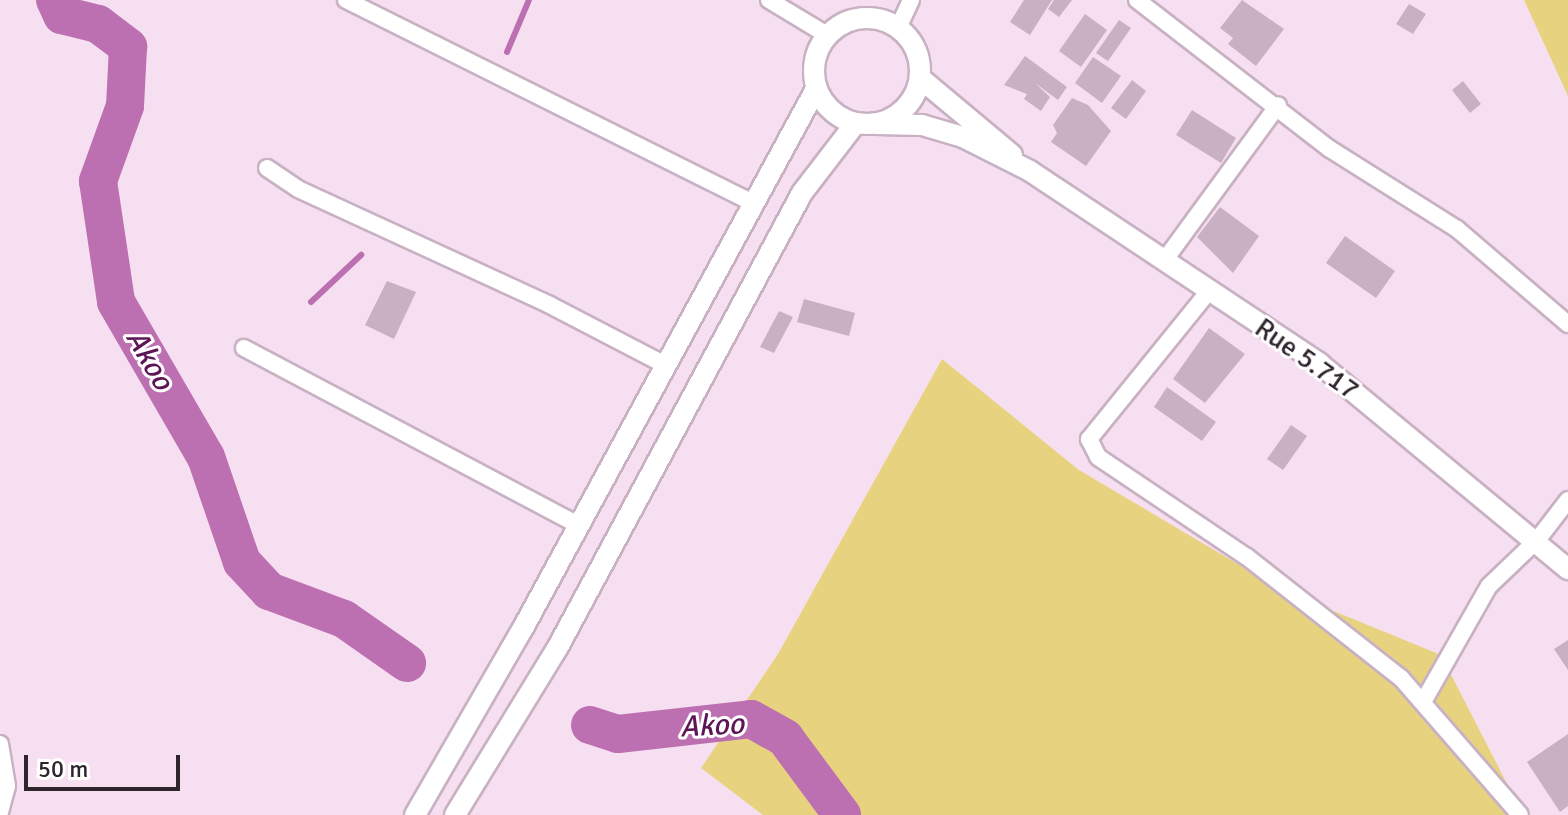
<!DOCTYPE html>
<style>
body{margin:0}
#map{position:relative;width:1568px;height:815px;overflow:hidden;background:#f7dff2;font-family:Signika,sans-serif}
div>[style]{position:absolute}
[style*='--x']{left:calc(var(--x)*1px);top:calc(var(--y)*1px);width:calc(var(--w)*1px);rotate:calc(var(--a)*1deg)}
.green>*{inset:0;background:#e7d37f}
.stream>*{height:6px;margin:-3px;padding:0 3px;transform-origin:3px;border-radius:3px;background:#bd70b1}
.river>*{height:38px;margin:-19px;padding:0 19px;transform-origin:19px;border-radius:19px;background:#bd70b1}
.building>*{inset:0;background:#c8b1c3}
.roads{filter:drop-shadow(2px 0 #c8b1c3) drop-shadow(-2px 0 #c8b1c3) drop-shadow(0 2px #c8b1c3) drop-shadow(0 -2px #c8b1c3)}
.minor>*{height:16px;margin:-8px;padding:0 8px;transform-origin:8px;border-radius:8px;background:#fff}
.tertiary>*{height:20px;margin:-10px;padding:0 10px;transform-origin:10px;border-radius:10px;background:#fff}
.tertiary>.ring{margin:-10px;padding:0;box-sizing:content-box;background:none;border:20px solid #fff;border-radius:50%}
span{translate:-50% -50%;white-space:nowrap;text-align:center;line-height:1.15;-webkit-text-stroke:6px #fff;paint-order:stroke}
.street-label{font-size:28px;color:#2e252c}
.water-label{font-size:30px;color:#5d1655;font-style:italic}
.scale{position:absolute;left:24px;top:755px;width:156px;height:36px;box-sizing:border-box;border:4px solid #2e252c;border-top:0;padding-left:10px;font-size:24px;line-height:28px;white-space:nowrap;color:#2e252c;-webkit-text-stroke:6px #fff;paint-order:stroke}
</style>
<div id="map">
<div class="green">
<i style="clip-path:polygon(1524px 0,1568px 0,1568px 96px)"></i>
<i style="clip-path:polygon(942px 359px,1079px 470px,1280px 589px,1441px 655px,1523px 815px,763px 815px,701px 768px,778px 654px)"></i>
</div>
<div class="stream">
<i style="--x:507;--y:52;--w:56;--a:-67.1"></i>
<i style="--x:311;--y:302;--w:69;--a:-43.2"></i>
</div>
<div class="river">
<i style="--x:55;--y:0;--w:17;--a:65"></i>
<i style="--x:62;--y:15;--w:37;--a:14"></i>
<i style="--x:98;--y:24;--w:38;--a:37"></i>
<i style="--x:128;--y:47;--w:59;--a:92.9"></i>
<i style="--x:125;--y:106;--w:80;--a:109.8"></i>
<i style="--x:98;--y:181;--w:122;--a:81.5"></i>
<i style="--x:116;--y:302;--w:179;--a:59.9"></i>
<i style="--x:206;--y:457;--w:111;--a:71.1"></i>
<i style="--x:242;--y:562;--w:40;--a:47"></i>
<i style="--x:269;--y:591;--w:80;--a:20.5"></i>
<i style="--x:344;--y:619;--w:77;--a:34.9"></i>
<i style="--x:590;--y:725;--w:29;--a:18"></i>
<i style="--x:618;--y:734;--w:134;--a:-6.4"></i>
<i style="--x:751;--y:719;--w:39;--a:29"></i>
<i style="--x:785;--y:738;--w:96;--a:53.5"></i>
</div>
<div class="building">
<i style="clip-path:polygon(1024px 0,1052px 0,1030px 35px,1010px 22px)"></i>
<i style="clip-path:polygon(1054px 0,1072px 0,1059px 17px,1048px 9px)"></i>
<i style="clip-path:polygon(1242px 0,1284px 29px,1256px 66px,1228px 44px,1233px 38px,1220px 28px)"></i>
<i style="clip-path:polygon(1409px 4px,1426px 14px,1413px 34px,1396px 24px)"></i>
<i style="clip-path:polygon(1085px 14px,1107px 30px,1081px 67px,1059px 51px)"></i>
<i style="clip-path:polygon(1119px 20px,1131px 28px,1108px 61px,1096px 53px)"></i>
<i style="clip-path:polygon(1025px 56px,1067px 87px,1058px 100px,1035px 83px,1050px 97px,1041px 111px,1024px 99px,1027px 94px,1004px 85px)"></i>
<i style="clip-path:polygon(1093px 57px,1121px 76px,1102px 103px,1075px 83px)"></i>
<i style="clip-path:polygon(1132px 80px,1146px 91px,1126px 119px,1111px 108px)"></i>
<i style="clip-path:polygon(1463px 81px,1481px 104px,1470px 113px,1452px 90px)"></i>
<i style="clip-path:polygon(1072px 98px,1088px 105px,1111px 131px,1086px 166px,1051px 142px,1057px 133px,1053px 125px)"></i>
<i style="clip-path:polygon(1192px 110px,1236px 138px,1221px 163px,1176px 135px)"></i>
<i style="clip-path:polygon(1220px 207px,1259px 236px,1233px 273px,1197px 237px)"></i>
<i style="clip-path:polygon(1345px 236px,1395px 271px,1376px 298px,1326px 263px)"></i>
<i style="clip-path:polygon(387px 281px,416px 292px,394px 339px,365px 325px)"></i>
<i style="clip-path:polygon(804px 299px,855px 313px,849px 336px,797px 322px)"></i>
<i style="clip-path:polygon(779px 311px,793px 317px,774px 353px,760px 347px)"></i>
<i style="clip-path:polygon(1209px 328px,1245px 354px,1205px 403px,1173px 379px)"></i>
<i style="clip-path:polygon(1167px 387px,1216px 422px,1202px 441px,1154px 407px)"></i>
<i style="clip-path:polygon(1291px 425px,1307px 436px,1283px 470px,1267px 459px)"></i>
<i style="clip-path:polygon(1568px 640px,1568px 670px,1554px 649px)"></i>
<i style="clip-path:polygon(1568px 734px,1568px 806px,1560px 812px,1527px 762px)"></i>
</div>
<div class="roads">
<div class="minor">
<i style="--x:346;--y:0;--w:455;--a:26.5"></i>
<i style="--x:769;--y:0;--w:68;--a:31.1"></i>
<i style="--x:1137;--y:0;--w:244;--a:37.7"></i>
<i style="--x:1330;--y:149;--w:150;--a:32.2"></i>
<i style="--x:1457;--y:229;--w:146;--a:40.6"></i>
<i style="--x:898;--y:28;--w:31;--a:-65"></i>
<i style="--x:267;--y:168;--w:37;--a:34"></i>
<i style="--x:298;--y:189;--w:277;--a:24.7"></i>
<i style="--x:550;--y:305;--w:132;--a:27.5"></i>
<i style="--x:1164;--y:261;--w:193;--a:-53.8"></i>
<i style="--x:1209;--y:291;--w:191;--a:129"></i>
<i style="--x:1089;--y:439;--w:20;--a:63"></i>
<i style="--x:1098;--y:457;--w:179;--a:33.9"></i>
<i style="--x:1247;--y:557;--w:196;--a:38.2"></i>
<i style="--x:1401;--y:678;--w:181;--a:49"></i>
<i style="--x:244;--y:348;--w:379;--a:27.9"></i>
<i style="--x:1423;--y:702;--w:133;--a:-60.4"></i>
<i style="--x:1489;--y:586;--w:68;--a:-43.8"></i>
<i style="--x:1538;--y:539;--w:49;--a:-52.4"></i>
<i style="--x:0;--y:744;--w:43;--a:80.5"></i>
<i style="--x:7;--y:786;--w:27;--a:105"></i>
</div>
<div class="tertiary">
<i class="ring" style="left:814px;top:18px;width:86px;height:86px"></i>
<i style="--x:920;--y:78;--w:120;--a:39.9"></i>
<i style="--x:876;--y:124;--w:46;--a:1.2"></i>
<i style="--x:922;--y:125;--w:43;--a:16.3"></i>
<i style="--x:963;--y:137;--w:75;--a:26.9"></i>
<i style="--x:1030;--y:171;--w:348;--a:33.6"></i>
<i style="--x:1320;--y:364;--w:322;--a:39.6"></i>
<i style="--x:415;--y:815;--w:214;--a:-60"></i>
<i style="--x:522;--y:630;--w:616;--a:-61.48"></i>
<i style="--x:455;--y:815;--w:197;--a:-58.5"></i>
<i style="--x:558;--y:647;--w:515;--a:-61.74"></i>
<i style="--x:802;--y:193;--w:87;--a:-52.5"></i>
</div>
</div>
<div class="street-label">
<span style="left:1307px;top:359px;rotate:35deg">Rue 5.717</span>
</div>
<div class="water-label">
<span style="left:149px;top:360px;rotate:60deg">Akoo</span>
<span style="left:712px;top:726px;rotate:-3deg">Akoo</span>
</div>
<div class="scale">50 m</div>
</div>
